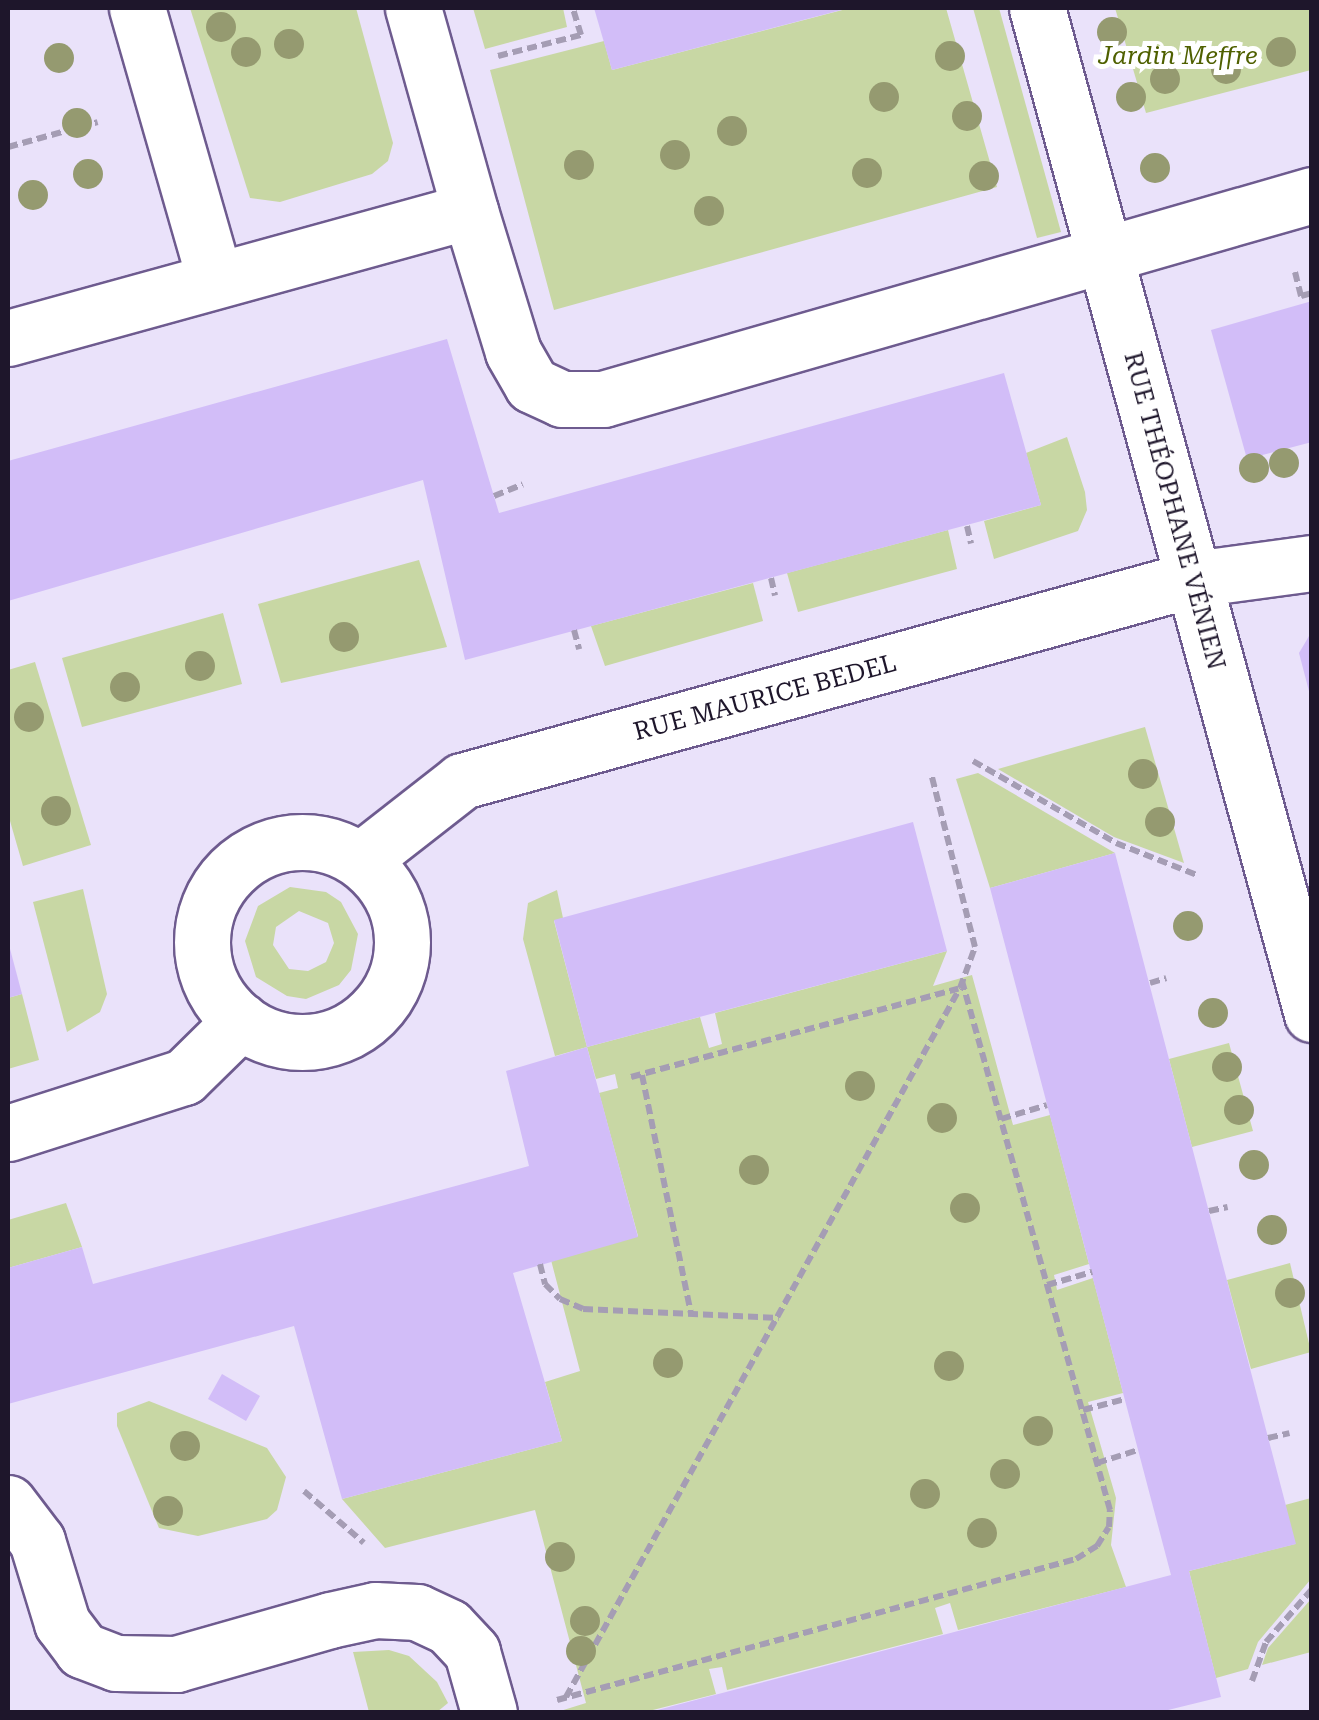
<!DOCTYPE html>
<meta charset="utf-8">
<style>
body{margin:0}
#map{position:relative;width:1319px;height:1720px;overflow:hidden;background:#eae2fa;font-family:"Roboto Serif",serif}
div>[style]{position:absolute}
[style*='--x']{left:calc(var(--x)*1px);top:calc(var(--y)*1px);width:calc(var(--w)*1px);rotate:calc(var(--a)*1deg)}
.green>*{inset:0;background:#c8d7a4}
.building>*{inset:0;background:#d2bdf8}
.path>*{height:6px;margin-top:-3px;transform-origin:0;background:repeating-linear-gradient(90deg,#a59db4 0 10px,transparent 0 15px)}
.roads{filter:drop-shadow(2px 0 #6e5b8f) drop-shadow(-2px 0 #6e5b8f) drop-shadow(0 2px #6e5b8f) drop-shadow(0 -2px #6e5b8f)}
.minor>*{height:55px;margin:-27.5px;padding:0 27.5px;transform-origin:27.5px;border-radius:27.5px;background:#fff}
.minor>.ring{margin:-27.5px;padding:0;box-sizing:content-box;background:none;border:55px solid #fff;border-radius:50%}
.trees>*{width:30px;height:30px;margin:-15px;border-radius:50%;background:#959a70}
span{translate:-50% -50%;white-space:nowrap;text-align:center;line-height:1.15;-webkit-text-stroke:10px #fff;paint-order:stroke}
.park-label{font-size:25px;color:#4f6000;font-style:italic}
.street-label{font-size:25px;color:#1e162b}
.frame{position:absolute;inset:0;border:10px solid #1e162b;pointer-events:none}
</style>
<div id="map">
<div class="green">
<i style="clip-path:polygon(190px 8px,356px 8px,393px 143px,388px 161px,372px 174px,280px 202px,250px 198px)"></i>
<i style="clip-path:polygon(473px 8px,563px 8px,567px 27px,485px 49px)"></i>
<i style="clip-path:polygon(850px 8px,946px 8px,997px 187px,554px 310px,490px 70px,604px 41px,612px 70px)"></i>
<i style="clip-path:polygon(973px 8px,999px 8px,1061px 232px,1037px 238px)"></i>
<i style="clip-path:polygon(1115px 8px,1311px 8px,1311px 70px,1146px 113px)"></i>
<i style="clip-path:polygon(1067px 437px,1085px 492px,1087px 510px,1078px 531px,994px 559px,984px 521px,1041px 505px,1026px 453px)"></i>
<i style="clip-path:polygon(948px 530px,957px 569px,798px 612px,787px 573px)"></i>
<i style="clip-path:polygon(419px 560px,447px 647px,281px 683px,258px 604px)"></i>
<i style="clip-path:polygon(753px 583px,763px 621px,605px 666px,591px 626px)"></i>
<i style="clip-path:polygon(223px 613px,242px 684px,82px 727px,62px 658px)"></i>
<i style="clip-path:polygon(35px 662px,91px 845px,23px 866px,8px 814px,8px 670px)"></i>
<i style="clip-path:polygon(1145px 727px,1184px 863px,1114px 837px,998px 769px)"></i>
<i style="clip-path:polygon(978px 773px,1115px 853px,990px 888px,956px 779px)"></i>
<i style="clip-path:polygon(evenodd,290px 887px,326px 892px,341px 902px,358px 934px,351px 970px,339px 985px,306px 999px,287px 996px,256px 977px,245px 941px,258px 906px,290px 887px,299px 911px,328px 923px,334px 943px,326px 962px,308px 971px,289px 969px,273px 945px,276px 927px,299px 911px)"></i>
<i style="clip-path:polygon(83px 889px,107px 994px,100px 1012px,67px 1032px,33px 902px)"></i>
<i style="clip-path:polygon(557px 890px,563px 918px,554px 921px,587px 1047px,700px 1017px,709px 1048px,722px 1044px,715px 1013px,947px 951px,933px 986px,972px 975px,1013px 1125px,1050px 1115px,1089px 1264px,1054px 1275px,1057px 1290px,1093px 1278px,1123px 1393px,1088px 1402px,1116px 1498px,1111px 1545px,1126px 1587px,958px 1630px,950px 1603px,935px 1608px,943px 1634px,727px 1690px,722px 1667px,709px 1669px,716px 1694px,645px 1712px,557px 1712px,586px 1703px,535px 1510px,385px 1548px,342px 1499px,562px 1441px,545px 1382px,580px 1371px,551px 1260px,638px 1236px,599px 1093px,618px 1088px,615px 1074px,596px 1079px,587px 1047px,555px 1056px,523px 939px,528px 903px)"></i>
<i style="clip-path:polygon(22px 994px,39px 1060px,8px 1069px,8px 998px)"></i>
<i style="clip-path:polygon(1229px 1043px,1253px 1131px,1192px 1147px,1169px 1059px)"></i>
<i style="clip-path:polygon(66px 1203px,82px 1247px,8px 1268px,8px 1220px)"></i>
<i style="clip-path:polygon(1290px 1263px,1311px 1352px,1251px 1369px,1227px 1280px)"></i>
<i style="clip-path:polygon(149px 1401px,267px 1448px,286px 1477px,277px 1510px,267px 1519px,198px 1536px,159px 1528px,117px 1426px,117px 1413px)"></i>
<i style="clip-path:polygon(1311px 1498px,1311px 1579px,1258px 1642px,1248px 1669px,1216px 1678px,1189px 1571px,1295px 1544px,1285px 1505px)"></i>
<i style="clip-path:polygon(1311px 1599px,1311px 1652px,1262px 1665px,1268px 1648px)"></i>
<i style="clip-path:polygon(389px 1650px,409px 1656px,437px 1682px,448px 1703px,437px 1712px,369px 1712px,353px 1652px)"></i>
</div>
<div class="building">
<i style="clip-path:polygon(594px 8px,845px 8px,845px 9px,612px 70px)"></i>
<i style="clip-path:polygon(1312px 301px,1312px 442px,1247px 459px,1211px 330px)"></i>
<i style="clip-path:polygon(447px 339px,499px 513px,1004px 373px,1041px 505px,465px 660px,423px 480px,8px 601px,8px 461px)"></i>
<i style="clip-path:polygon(1312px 631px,1312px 695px,1310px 695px,1299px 653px)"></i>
<i style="clip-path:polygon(913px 822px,947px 951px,587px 1047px,638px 1237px,513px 1273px,562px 1441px,342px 1499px,294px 1326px,8px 1404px,8px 1268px,82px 1247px,93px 1284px,529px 1166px,506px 1071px,587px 1047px,554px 920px)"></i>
<i style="clip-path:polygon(1115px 853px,1296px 1544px,1189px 1571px,1221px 1697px,1160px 1712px,650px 1712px,1171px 1575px,990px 888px)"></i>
<i style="clip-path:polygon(9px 945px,22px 994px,8px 998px,8px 945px)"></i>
<i style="clip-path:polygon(222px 1374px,260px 1396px,246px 1421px,208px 1399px)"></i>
</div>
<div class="path">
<i style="--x:498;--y:56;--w:86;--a:-14.2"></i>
<i style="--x:581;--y:35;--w:28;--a:-107"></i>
<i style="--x:8;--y:147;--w:93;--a:-15.5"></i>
<i style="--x:1295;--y:272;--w:25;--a:76"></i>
<i style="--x:1301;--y:296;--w:11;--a:-15"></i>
<i style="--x:494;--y:496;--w:31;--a:-22"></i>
<i style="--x:967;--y:526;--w:18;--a:77"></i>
<i style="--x:771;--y:578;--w:18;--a:77"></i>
<i style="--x:574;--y:630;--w:20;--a:75"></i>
<i style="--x:973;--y:761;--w:165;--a:29.8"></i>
<i style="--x:1116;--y:843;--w:87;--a:21.6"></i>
<i style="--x:1150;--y:983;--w:17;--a:-17"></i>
<i style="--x:642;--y:1075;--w:244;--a:78.4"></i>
<i style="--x:631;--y:1077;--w:339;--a:-15.1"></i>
<i style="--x:1001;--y:1119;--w:48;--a:-16.9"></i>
<i style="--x:1209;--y:1211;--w:19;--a:-12"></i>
<i style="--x:540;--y:1264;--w:21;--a:76"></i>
<i style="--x:545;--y:1284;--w:21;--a:45"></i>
<i style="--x:560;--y:1299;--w:25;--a:23"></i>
<i style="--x:583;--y:1309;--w:196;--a:2.6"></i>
<i style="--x:1047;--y:1285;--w:47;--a:-16.1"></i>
<i style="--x:1083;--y:1410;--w:43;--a:-14.7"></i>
<i style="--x:1268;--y:1438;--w:22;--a:-13"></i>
<i style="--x:1097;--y:1463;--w:43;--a:-17.6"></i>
<i style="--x:304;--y:1491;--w:79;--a:40.9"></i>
<i style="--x:1252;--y:1681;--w:41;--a:-70.3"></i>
<i style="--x:1266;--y:1642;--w:70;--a:-49"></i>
<i style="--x:566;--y:1697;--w:811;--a:-60.94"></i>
<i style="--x:960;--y:988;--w:44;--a:-69.9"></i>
<i style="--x:975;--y:947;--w:179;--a:-104.2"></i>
<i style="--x:557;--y:1700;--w:538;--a:-15.2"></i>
<i style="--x:1076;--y:1559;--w:25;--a:-32"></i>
<i style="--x:1097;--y:1546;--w:22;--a:-58"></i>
<i style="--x:1109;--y:1527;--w:17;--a:-87"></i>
<i style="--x:1110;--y:1510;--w:549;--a:-105.63"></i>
</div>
<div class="roads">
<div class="minor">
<i style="--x:137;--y:8;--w:283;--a:74"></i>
<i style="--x:413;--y:8;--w:211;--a:74.3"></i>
<i style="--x:1037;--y:8;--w:1043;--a:74.71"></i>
<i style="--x:8;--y:338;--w:479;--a:-15.4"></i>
<i style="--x:470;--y:211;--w:147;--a:73"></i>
<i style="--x:513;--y:352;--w:38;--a:60"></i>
<i style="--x:532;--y:385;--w:33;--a:25"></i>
<i style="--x:562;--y:399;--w:41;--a:0"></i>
<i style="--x:603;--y:399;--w:738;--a:-16.05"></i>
<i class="ring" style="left:202px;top:842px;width:145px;height:145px"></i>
<i style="--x:361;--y:860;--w:128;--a:-38"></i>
<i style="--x:462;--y:781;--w:758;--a:-15.45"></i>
<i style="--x:1193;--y:579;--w:120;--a:-7.7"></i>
<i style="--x:8;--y:1133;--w:185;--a:-17.7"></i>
<i style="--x:184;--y:1077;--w:80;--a:-44.5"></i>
<i style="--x:8;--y:1503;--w:48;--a:52.7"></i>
<i style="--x:37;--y:1541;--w:86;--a:73"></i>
<i style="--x:62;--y:1623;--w:34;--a:53"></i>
<i style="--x:82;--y:1650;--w:36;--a:21"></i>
<i style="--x:116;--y:1663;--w:60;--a:1"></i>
<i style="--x:176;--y:1664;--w:160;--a:-15.9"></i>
<i style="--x:330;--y:1620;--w:46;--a:-12.5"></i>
<i style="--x:375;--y:1610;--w:42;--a:2.7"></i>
<i style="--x:417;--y:1612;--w:35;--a:25"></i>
<i style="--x:449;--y:1627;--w:34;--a:47"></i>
<i style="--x:472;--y:1652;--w:62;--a:74.2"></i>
</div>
</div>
<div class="trees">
<i style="left:221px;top:27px"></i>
<i style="left:1112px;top:32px"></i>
<i style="left:289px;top:44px"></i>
<i style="left:246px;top:52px"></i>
<i style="left:1281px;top:52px"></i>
<i style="left:950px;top:56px"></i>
<i style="left:59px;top:58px"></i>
<i style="left:1226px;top:69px"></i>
<i style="left:1165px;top:79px"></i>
<i style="left:884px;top:97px"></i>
<i style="left:1131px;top:97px"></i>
<i style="left:967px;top:116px"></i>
<i style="left:77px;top:123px"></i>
<i style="left:732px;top:131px"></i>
<i style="left:675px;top:155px"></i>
<i style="left:579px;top:165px"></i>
<i style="left:1155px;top:168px"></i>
<i style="left:867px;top:173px"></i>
<i style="left:88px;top:174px"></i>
<i style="left:984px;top:176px"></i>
<i style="left:33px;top:195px"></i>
<i style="left:709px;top:211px"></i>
<i style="left:1284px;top:463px"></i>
<i style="left:1254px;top:468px"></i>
<i style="left:344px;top:637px"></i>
<i style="left:200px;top:666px"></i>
<i style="left:125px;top:687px"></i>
<i style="left:29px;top:717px"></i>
<i style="left:1143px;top:774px"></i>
<i style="left:56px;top:811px"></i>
<i style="left:1160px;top:822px"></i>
<i style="left:1188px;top:926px"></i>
<i style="left:1213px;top:1013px"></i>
<i style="left:1227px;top:1067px"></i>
<i style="left:860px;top:1086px"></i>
<i style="left:1239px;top:1110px"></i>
<i style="left:942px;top:1118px"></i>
<i style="left:1254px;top:1165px"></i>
<i style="left:754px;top:1170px"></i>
<i style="left:965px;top:1208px"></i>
<i style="left:1272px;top:1230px"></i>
<i style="left:1290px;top:1293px"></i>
<i style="left:668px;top:1363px"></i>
<i style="left:949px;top:1366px"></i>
<i style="left:1038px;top:1431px"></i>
<i style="left:185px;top:1446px"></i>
<i style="left:1005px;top:1474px"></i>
<i style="left:925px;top:1494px"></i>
<i style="left:168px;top:1511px"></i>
<i style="left:982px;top:1533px"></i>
<i style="left:560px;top:1557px"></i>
<i style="left:585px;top:1621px"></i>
<i style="left:581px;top:1651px"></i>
</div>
<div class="park-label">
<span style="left:1178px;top:56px">Jardin Meffre</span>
</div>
<div class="street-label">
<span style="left:1174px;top:511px;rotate:75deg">RUE THÉOPHANE VÉNIEN</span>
<span style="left:765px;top:698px;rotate:-15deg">RUE MAURICE BEDEL</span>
</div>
<div class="frame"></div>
</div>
